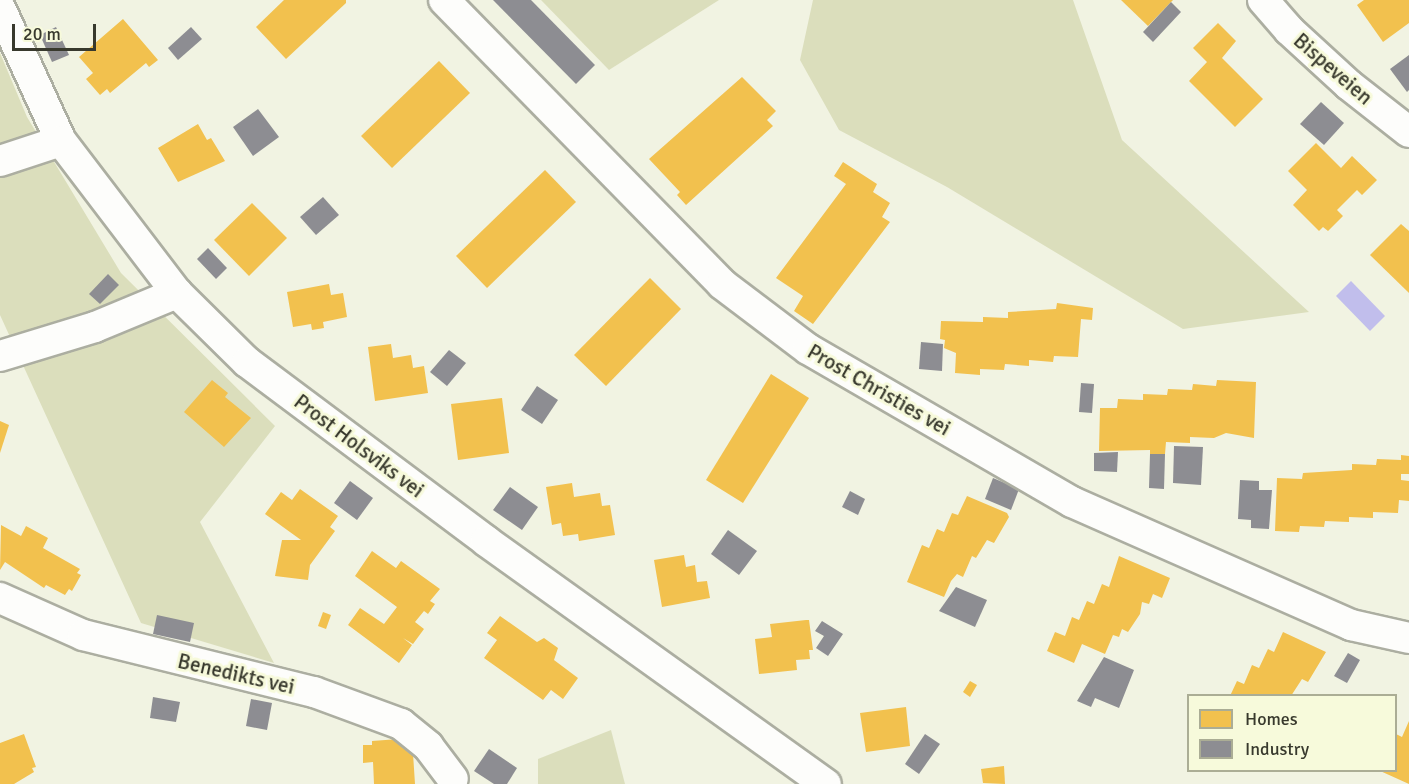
<!DOCTYPE html>
<style>
body{margin:0}
#map{position:relative;width:1409px;height:784px;overflow:hidden;background:#f1f3e2;font-family:Signika,sans-serif}
div>[style]{position:absolute}
[style*='--x']{left:calc(var(--x)*1px);top:calc(var(--y)*1px);width:calc(var(--w)*1px);rotate:calc(var(--a)*1deg)}
.green>*{inset:0;background:#dbdebc}
.water>*{inset:0;background:#c1beec}
.homes>*{inset:0;background:#f2c14e}
.industry>*{inset:0;background:#8d8d92}
.roads{filter:drop-shadow(2px 0 #acaea1) drop-shadow(-2px 0 #acaea1) drop-shadow(0 2px #acaea1) drop-shadow(0 -2px #acaea1)}
.minor>*{height:30px;margin:-15px;padding:0 15px;transform-origin:15px;border-radius:15px;background:#fdfdfb}
span{translate:-50% -50%;white-space:nowrap;text-align:center;line-height:1.15;-webkit-text-stroke:6px #f7fadb;paint-order:stroke}
.street-label{font-size:21px;color:#38392d}
.legend{position:absolute;left:1187px;top:694px;width:210px;height:78px;box-sizing:border-box;background:#f7fadb;border:2px solid #abad95;margin:0;padding:8px 10px;list-style:none;font-size:18px;color:#38392d}
.legend li{display:flex;align-items:center;gap:12px;height:30px}
.legend b{width:30px;border:2px solid #abad95}
.scale{position:absolute;left:12px;top:24px;width:84px;height:27px;box-sizing:border-box;border:3px solid #38392d;border-top:0;padding-left:8px;font-size:18px;line-height:21px;white-space:nowrap;color:#38392d;-webkit-text-stroke:4px #f7fadb;paint-order:stroke}
</style>
<div id="map">
<div class="green">
<i style="clip-path:polygon(541px 0,719px 0,609px 70px)"></i>
<i style="clip-path:polygon(813px 0,1073px 0,1122px 140px,1309px 312px,1183px 329px,947px 187px,839px 130px,800px 60px)"></i>
<i style="clip-path:polygon(0 53px,27px 117px,121px 273px,275px 426px,200px 522px,274px 663px,141px 623px,0 315px)"></i>
<i style="clip-path:polygon(611px 730px,625px 784px,538px 784px,538px 759px)"></i>
</div>
<div class="water">
<i style="clip-path:polygon(1351px 281px,1385px 316px,1370px 331px,1336px 296px)"></i>
</div>
<div class="homes">
<i style="clip-path:polygon(284px 0,346px 0,346px 3px,286px 59px,256px 27px)"></i>
<i style="clip-path:polygon(1121px 0,1173px 0,1148px 26px)"></i>
<i style="clip-path:polygon(1364px 0,1409px 0,1409px 23px,1383px 42px,1357px 5px)"></i>
<i style="clip-path:polygon(123px 19px,158px 60px,149px 67px,146px 63px,110px 93px,107px 89px,100px 95px,86px 79px,93px 73px,79px 57px)"></i>
<i style="clip-path:polygon(1218px 23px,1236px 41px,1222px 58px,1263px 99px,1235px 127px,1189px 81px,1207px 62px,1193px 48px)"></i>
<i style="clip-path:polygon(439px 61px,470px 93px,392px 168px,361px 136px)"></i>
<i style="clip-path:polygon(742px 77px,776px 111px,767px 120px,773px 126px,686px 205px,677px 195px,680px 192px,649px 159px)"></i>
<i style="clip-path:polygon(198px 124px,207px 140px,211px 138px,225px 161px,178px 182px,158px 148px)"></i>
<i style="clip-path:polygon(1316px 143px,1341px 168px,1352px 156px,1377px 180px,1362px 195px,1357px 190px,1337px 210px,1343px 216px,1328px 231px,1323px 227px,1319px 231px,1293px 205px,1307px 190px,1288px 171px)"></i>
<i style="clip-path:polygon(843px 162px,877px 184px,873px 192px,890px 203px,882px 217px,890px 222px,813px 324px,794px 311px,803px 296px,776px 278px,846px 184px,834px 176px)"></i>
<i style="clip-path:polygon(545px 170px,576px 202px,487px 288px,456px 256px)"></i>
<i style="clip-path:polygon(252px 203px,287px 238px,249px 276px,214px 240px)"></i>
<i style="clip-path:polygon(1401px 224px,1409px 231px,1409px 293px,1370px 255px)"></i>
<i style="clip-path:polygon(650px 278px,681px 309px,606px 386px,574px 355px)"></i>
<i style="clip-path:polygon(329px 284px,331px 295px,343px 293px,347px 317px,323px 322px,324px 328px,312px 330px,311px 324px,293px 327px,287px 292px)"></i>
<i style="clip-path:polygon(1057px 303px,1093px 308px,1092px 320px,1081px 319px,1078px 357px,1054px 356px,1053px 362px,1029px 360px,1029px 366px,1005px 364px,1004px 370px,980px 369px,980px 375px,955px 373px,956px 353px,944px 348px,945px 340px,940px 339px,941px 321px,983px 322px,983px 317px,1008px 318px,1008px 312px,1056px 309px)"></i>
<i style="clip-path:polygon(391px 344px,393px 358px,411px 355px,413px 368px,424px 366px,428px 393px,375px 401px,368px 347px)"></i>
<i style="clip-path:polygon(771px 374px,809px 398px,743px 503px,706px 480px)"></i>
<i style="clip-path:polygon(212px 380px,228px 393px,225px 397px,251px 418px,224px 447px,184px 412px)"></i>
<i style="clip-path:polygon(1217px 380px,1256px 382px,1254px 438px,1226px 433px,1214px 438px,1190px 437px,1190px 443px,1166px 442px,1165px 454px,1150px 454px,1150px 450px,1099px 451px,1100px 408px,1117px 408px,1118px 399px,1143px 400px,1143px 394px,1167px 395px,1168px 389px,1192px 390px,1193px 384px,1216px 386px)"></i>
<i style="clip-path:polygon(502px 398px,509px 453px,458px 460px,451px 404px)"></i>
<i style="clip-path:polygon(0 421px,9px 425px,0 453px)"></i>
<i style="clip-path:polygon(1401px 455px,1409px 456px,1409px 474px,1401px 474px,1401px 480px,1409px 481px,1409px 501px,1399px 500px,1398px 513px,1373px 512px,1373px 518px,1349px 517px,1349px 522px,1325px 521px,1324px 527px,1300px 526px,1299px 532px,1275px 531px,1277px 478px,1302px 479px,1303px 473px,1352px 470px,1352px 464px,1376px 465px,1377px 459px,1401px 460px)"></i>
<i style="clip-path:polygon(572px 483px,574px 497px,600px 493px,602px 506px,610px 505px,615px 535px,579px 541px,578px 534px,563px 536px,561px 523px,552px 525px,546px 487px)"></i>
<i style="clip-path:polygon(300px 489px,338px 516px,330px 527px,335px 531px,310px 565px,308px 580px,275px 576px,282px 540px,301px 540px,265px 514px,281px 492px,292px 500px)"></i>
<i style="clip-path:polygon(967px 496px,1007px 513px,1009px 517px,994px 543px,987px 540px,976px 558px,972px 556px,963px 577px,957px 574px,951px 581px,944px 597px,907px 582px,922px 545px,929px 548px,937px 529px,944px 532px,952px 513px,958px 515px)"></i>
<i style="clip-path:polygon(1px 525px,21px 536px,26px 526px,48px 538px,43px 548px,80px 569px,77px 573px,81px 575px,72px 591px,69px 589px,65px 595px,46px 585px,44px 588px,5px 562px,0 570px)"></i>
<i style="clip-path:polygon(372px 551px,396px 568px,401px 561px,440px 589px,430px 601px,435px 604px,428px 614px,424px 611px,415px 622px,424px 629px,413px 644px,403px 638px,412px 645px,399px 663px,348px 625px,360px 608px,384px 624px,397px 607px,355px 576px)"></i>
<i style="clip-path:polygon(684px 555px,686px 567px,695px 565px,697px 582px,707px 581px,710px 598px,662px 607px,654px 560px)"></i>
<i style="clip-path:polygon(1119px 556px,1170px 578px,1162px 598px,1153px 594px,1149px 604px,1142px 602px,1140px 614px,1128px 632px,1122px 629px,1119px 637px,1113px 635px,1105px 654px,1082px 644px,1074px 663px,1047px 651px,1055px 632px,1065px 636px,1072px 617px,1079px 620px,1087px 601px,1094px 604px,1102px 584px,1109px 587px)"></i>
<i style="clip-path:polygon(323px 612px,331px 615px,326px 629px,318px 626px)"></i>
<i style="clip-path:polygon(500px 616px,537px 642px,544px 638px,558px 648px,554px 660px,578px 678px,563px 699px,551px 690px,543px 700px,484px 658px,497px 640px,487px 633px)"></i>
<i style="clip-path:polygon(806px 620px,809px 620px,813px 650px,809px 650px,810px 659px,796px 660px,797px 670px,759px 674px,755px 639px,772px 637px,770px 624px)"></i>
<i style="clip-path:polygon(1283px 632px,1326px 652px,1308px 682px,1302px 679px,1291px 696px,1230px 696px,1237px 681px,1244px 684px,1252px 665px,1259px 668px,1268px 649px,1274px 652px)"></i>
<i style="clip-path:polygon(970px 681px,977px 685px,970px 697px,963px 692px)"></i>
<i style="clip-path:polygon(906px 707px,910px 746px,866px 752px,860px 713px)"></i>
<i style="clip-path:polygon(1409px 721px,1409px 784px,1378px 770px,1396px 770px,1396px 734px,1402px 737px)"></i>
<i style="clip-path:polygon(24px 734px,36px 767px,32px 768px,34px 772px,14px 784px,0 784px,0 743px)"></i>
<i style="clip-path:polygon(412px 738px,415px 784px,374px 784px,373px 762px,363px 763px,363px 745px,372px 745px,372px 741px)"></i>
<i style="clip-path:polygon(1004px 766px,1005px 784px,983px 783px,981px 769px)"></i>
</div>
<div class="industry">
<i style="clip-path:polygon(493px 0,531px 0,595px 65px,576px 84px)"></i>
<i style="clip-path:polygon(1171px 2px,1181px 12px,1153px 42px,1143px 32px)"></i>
<i style="clip-path:polygon(56px 27px,69px 55px,52px 62px,40px 35px)"></i>
<i style="clip-path:polygon(191px 27px,202px 39px,178px 60px,168px 48px)"></i>
<i style="clip-path:polygon(1409px 55px,1409px 90px,1407px 92px,1390px 69px)"></i>
<i style="clip-path:polygon(1321px 102px,1344px 123px,1324px 145px,1300px 124px)"></i>
<i style="clip-path:polygon(258px 109px,279px 137px,253px 156px,233px 127px)"></i>
<i style="clip-path:polygon(323px 197px,339px 215px,316px 235px,300px 217px)"></i>
<i style="clip-path:polygon(208px 248px,227px 268px,216px 279px,197px 259px)"></i>
<i style="clip-path:polygon(108px 274px,119px 285px,100px 304px,89px 294px)"></i>
<i style="clip-path:polygon(921px 342px,943px 344px,942px 371px,919px 369px)"></i>
<i style="clip-path:polygon(449px 350px,466px 363px,447px 386px,430px 372px)"></i>
<i style="clip-path:polygon(1081px 383px,1094px 384px,1092px 413px,1079px 412px)"></i>
<i style="clip-path:polygon(537px 386px,558px 400px,542px 424px,521px 410px)"></i>
<i style="clip-path:polygon(1174px 446px,1203px 447px,1201px 485px,1173px 483px)"></i>
<i style="clip-path:polygon(1118px 452px,1117px 472px,1094px 471px,1094px 453px)"></i>
<i style="clip-path:polygon(1150px 454px,1165px 454px,1164px 489px,1149px 488px)"></i>
<i style="clip-path:polygon(993px 478px,1019px 489px,1011px 510px,985px 499px)"></i>
<i style="clip-path:polygon(1240px 480px,1259px 481px,1259px 490px,1272px 490px,1269px 529px,1251px 528px,1251px 520px,1238px 519px)"></i>
<i style="clip-path:polygon(350px 481px,373px 498px,357px 520px,334px 503px)"></i>
<i style="clip-path:polygon(510px 487px,538px 507px,522px 530px,493px 510px)"></i>
<i style="clip-path:polygon(850px 491px,865px 499px,858px 515px,842px 507px)"></i>
<i style="clip-path:polygon(728px 530px,757px 551px,739px 575px,711px 554px)"></i>
<i style="clip-path:polygon(956px 587px,987px 600px,975px 627px,939px 611px)"></i>
<i style="clip-path:polygon(157px 615px,194px 623px,190px 642px,153px 634px)"></i>
<i style="clip-path:polygon(822px 621px,843px 634px,828px 656px,816px 648px,824px 636px,815px 631px)"></i>
<i style="clip-path:polygon(1348px 653px,1360px 660px,1347px 683px,1334px 676px)"></i>
<i style="clip-path:polygon(1104px 657px,1134px 670px,1119px 708px,1095px 698px,1091px 707px,1077px 701px)"></i>
<i style="clip-path:polygon(153px 697px,180px 702px,176px 722px,150px 718px)"></i>
<i style="clip-path:polygon(251px 699px,272px 703px,267px 730px,246px 726px)"></i>
<i style="clip-path:polygon(925px 734px,940px 744px,919px 774px,905px 764px)"></i>
<i style="clip-path:polygon(489px 749px,517px 768px,507px 784px,494px 784px,474px 771px)"></i>
</div>
<div class="roads">
<div class="minor">
<i style="--x:444;--y:0;--w:397;--a:45.6"></i>
<i style="--x:722;--y:284;--w:108;--a:37.1"></i>
<i style="--x:808;--y:349;--w:305;--a:30.1"></i>
<i style="--x:1072;--y:502;--w:305;--a:23.8"></i>
<i style="--x:1351;--y:625;--w:59;--a:12.6"></i>
<i style="--x:1263;--y:0;--w:40;--a:49"></i>
<i style="--x:1289;--y:30;--w:81;--a:42.5"></i>
<i style="--x:1349;--y:85;--w:76;--a:38.1"></i>
<i style="--x:0;--y:8;--w:146;--a:65.4"></i>
<i style="--x:61;--y:141;--w:191;--a:52.7"></i>
<i style="--x:177;--y:293;--w:98;--a:44.6"></i>
<i style="--x:247;--y:362;--w:299;--a:36.8"></i>
<i style="--x:486;--y:541;--w:418;--a:35.6"></i>
<i style="--x:0;--y:161;--w:64;--a:-18.2"></i>
<i style="--x:0;--y:356;--w:99;--a:-17"></i>
<i style="--x:95;--y:327;--w:89;--a:-22.5"></i>
<i style="--x:0;--y:598;--w:91;--a:24"></i>
<i style="--x:83;--y:635;--w:238;--a:13.9"></i>
<i style="--x:314;--y:692;--w:93;--a:20.2"></i>
<i style="--x:401;--y:724;--w:35;--a:39"></i>
<i style="--x:428;--y:746;--w:41;--a:52.9"></i>
</div>
</div>
<div class="street-label">
<span style="left:1333px;top:69px;rotate:41deg">Bispeveien</span>
<span style="left:879px;top:390px;rotate:30deg">Prost Christies vei</span>
<span style="left:359px;top:446px;rotate:37deg">Prost Holsviks vei</span>
<span style="left:236px;top:674px;rotate:13deg">Benedikts vei</span>
</div>
<ul class="legend">
<li><b style="height:16px;background:#f2c14e"></b>Homes</li>
<li><b style="height:16px;background:#8d8d92"></b>Industry</li>
</ul>
<div class="scale">20 m</div>
</div>
